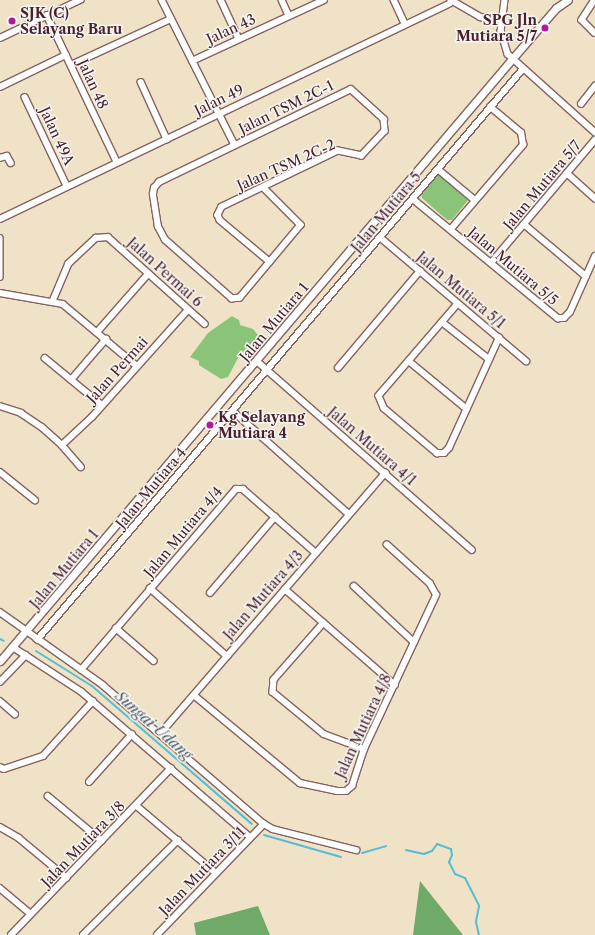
<!DOCTYPE html>
<style>
body{margin:0}
#map{position:relative;width:595px;height:935px;overflow:hidden;background:#efe2c6;font-family:"Libre Caslon Text",serif}
div>[style]{position:absolute}
[style*='--x']{left:calc(var(--x)*1px);top:calc(var(--y)*1px);width:calc(var(--w)*1px);rotate:calc(var(--a)*1deg)}
.green>*{inset:0;background:#8ac479}
.forest>*{inset:0;background:#6faa69}
.stream>*{height:2px;margin:-1px;padding:0 1px;transform-origin:1px;border-radius:1px;background:#55bdd2}
.roads{filter:drop-shadow(1px 0 #846361) drop-shadow(-1px 0 #846361) drop-shadow(0 1px #846361) drop-shadow(0 -1px #846361)}
.minor>*{height:5.5px;margin:-2.75px;padding:0 2.75px;transform-origin:2.75px;border-radius:2.75px;background:#fff}
.tertiary>*{height:7px;margin:-3.5px;padding:0 3.5px;transform-origin:3.5px;border-radius:3.5px;background:#fff}
.dots>*{width:11px;height:11px;translate:-50% -50%;box-sizing:border-box;border:2px solid #f6f6f2;border-radius:50%}
span{translate:-50% -50%;white-space:nowrap;text-align:center;line-height:1.15;-webkit-text-stroke:3px #f6f6f2;paint-order:stroke}
.poi-label{font-size:14px;color:#4a1f2b;font-weight:700}
.left{translate:0 -50%;text-align:left}
.right{translate:-100% -50%;text-align:right}
.street-label{font-size:14px;color:#4a1f2b}
.water-label{font-size:15px;color:#4e5665;font-style:italic}
</style>
<div id="map">
<div class="green">
<i style="clip-path:polygon(438px 173px,469px 199px,452px 220px,447px 220px,422px 198px,421px 193px)"></i>
<i style="clip-path:polygon(232px 316px,239px 320px,240px 325px,253px 329px,259px 336px,239px 356px,228px 377px,221px 379px,199px 365px,199px 361px,190px 357px,208px 333px)"></i>
</div>
<div class="forest">
<i style="clip-path:polygon(420px 881px,463px 935px,413px 935px)"></i>
<i style="clip-path:polygon(258px 906px,270px 935px,196px 935px,194px 923px)"></i>
</div>
<div class="stream">
<i style="--x:0;--y:639;--w:4;--a:27"></i>
<i style="--x:36;--y:651;--w:66;--a:32"></i>
<i style="--x:92;--y:686;--w:211;--a:40.8"></i>
<i style="--x:264;--y:835;--w:80;--a:15.9"></i>
<i style="--x:406;--y:850;--w:18;--a:13"></i>
<i style="--x:424;--y:854;--w:9;--a:-21"></i>
<i style="--x:432;--y:851;--w:9;--a:-54"></i>
<i style="--x:437;--y:844;--w:15;--a:20"></i>
<i style="--x:451;--y:849;--w:6;--a:81"></i>
<i style="--x:452;--y:855;--w:8;--a:113"></i>
<i style="--x:449;--y:862;--w:13;--a:63"></i>
<i style="--x:455;--y:874;--w:11;--a:22"></i>
<i style="--x:465;--y:878;--w:31;--a:63"></i>
<i style="--x:479;--y:906;--w:16;--a:101"></i>
<i style="--x:476;--y:922;--w:13;--a:77"></i>
<i style="--x:362;--y:853;--w:25;--a:-16"></i>
</div>
<div class="roads">
<div class="minor">
<i style="--x:162;--y:0;--w:162;--a:63.3"></i>
<i style="--x:221;--y:0;--w:43;--a:65.2"></i>
<i style="--x:282;--y:0;--w:17;--a:66"></i>
<i style="--x:394;--y:0;--w:26;--a:65"></i>
<i style="--x:451;--y:0;--w:34;--a:30"></i>
<i style="--x:480;--y:17;--w:21;--a:8"></i>
<i style="--x:505;--y:0;--w:31;--a:97"></i>
<i style="--x:501;--y:31;--w:24;--a:73"></i>
<i style="--x:508;--y:54;--w:117;--a:41.9"></i>
<i style="--x:595;--y:0;--w:24;--a:123"></i>
<i style="--x:582;--y:20;--w:18;--a:45"></i>
<i style="--x:47;--y:15;--w:163;--a:64.5"></i>
<i style="--x:0;--y:38;--w:89;--a:-25.4"></i>
<i style="--x:192;--y:61;--w:145;--a:-24.8"></i>
<i style="--x:71;--y:65;--w:110;--a:-24.7"></i>
<i style="--x:141;--y:82;--w:63;--a:65.5"></i>
<i style="--x:0;--y:87;--w:73;--a:-25.9"></i>
<i style="--x:25;--y:97;--w:98;--a:64.7"></i>
<i style="--x:581;--y:104;--w:23;--a:-52"></i>
<i style="--x:0;--y:158;--w:7;--a:-16"></i>
<i style="--x:7;--y:156;--w:8;--a:60"></i>
<i style="--x:438;--y:169;--w:48;--a:40"></i>
<i style="--x:567;--y:173;--w:38;--a:42"></i>
<i style="--x:264;--y:188;--w:52;--a:45"></i>
<i style="--x:301;--y:225;--w:95;--a:129.9"></i>
<i style="--x:240;--y:298;--w:8;--a:173"></i>
<i style="--x:232;--y:299;--w:89;--a:-138.6"></i>
<i style="--x:165;--y:240;--w:15;--a:-118"></i>
<i style="--x:158;--y:227;--w:33;--a:-99"></i>
<i style="--x:153;--y:194;--w:6;--a:-81"></i>
<i style="--x:154;--y:188;--w:8;--a:-50"></i>
<i style="--x:159;--y:182;--w:213;--a:-25.8"></i>
<i style="--x:351;--y:89;--w:45;--a:42.3"></i>
<i style="--x:384;--y:119;--w:12;--a:85"></i>
<i style="--x:385;--y:131;--w:34;--a:133"></i>
<i style="--x:362;--y:156;--w:25;--a:-168"></i>
<i style="--x:338;--y:151;--w:129;--a:154.2"></i>
<i style="--x:222;--y:207;--w:9;--a:117"></i>
<i style="--x:218;--y:215;--w:5;--a:68"></i>
<i style="--x:220;--y:220;--w:65;--a:40"></i>
<i style="--x:413;--y:199;--w:188;--a:39.4"></i>
<i style="--x:558;--y:318;--w:6;--a:0"></i>
<i style="--x:564;--y:318;--w:8;--a:-45"></i>
<i style="--x:570;--y:312;--w:61;--a:-65.9"></i>
<i style="--x:0;--y:219;--w:498;--a:-25.6"></i>
<i style="--x:524;--y:224;--w:81;--a:40"></i>
<i style="--x:451;--y:229;--w:111;--a:-49.4"></i>
<i style="--x:523;--y:145;--w:12;--a:-99"></i>
<i style="--x:521;--y:133;--w:40;--a:-140"></i>
<i style="--x:380;--y:237;--w:192;--a:40.3"></i>
<i style="--x:0;--y:238;--w:39;--a:90"></i>
<i style="--x:491;--y:263;--w:161;--a:-49.8"></i>
<i style="--x:0;--y:293;--w:64;--a:9.9"></i>
<i style="--x:63;--y:304;--w:97;--a:40"></i>
<i style="--x:53;--y:300;--w:39;--a:-67"></i>
<i style="--x:68;--y:264;--w:38;--a:-43"></i>
<i style="--x:96;--y:238;--w:12;--a:-5"></i>
<i style="--x:108;--y:237;--w:130;--a:41.9"></i>
<i style="--x:458;--y:304;--w:121;--a:130.7"></i>
<i style="--x:379;--y:396;--w:13;--a:67"></i>
<i style="--x:384;--y:408;--w:70;--a:40.3"></i>
<i style="--x:437;--y:453;--w:7;--a:0"></i>
<i style="--x:444;--y:453;--w:7;--a:-45"></i>
<i style="--x:449;--y:448;--w:121;--a:-65.6"></i>
<i style="--x:442;--y:322;--w:60;--a:38.2"></i>
<i style="--x:98;--y:331;--w:76;--a:-48.7"></i>
<i style="--x:45;--y:358;--w:74;--a:39.5"></i>
<i style="--x:257;--y:361;--w:286;--a:41.3"></i>
<i style="--x:409;--y:361;--w:75;--a:39.6"></i>
<i style="--x:338;--y:368;--w:127;--a:-49.8"></i>
<i style="--x:71;--y:380;--w:54;--a:-49.5"></i>
<i style="--x:0;--y:406;--w:22;--a:18"></i>
<i style="--x:21;--y:413;--w:25;--a:34"></i>
<i style="--x:42;--y:427;--w:27;--a:42"></i>
<i style="--x:62;--y:445;--w:29;--a:49"></i>
<i style="--x:233;--y:411;--w:155;--a:41.6"></i>
<i style="--x:62;--y:445;--w:41;--a:-43"></i>
<i style="--x:92;--y:417;--w:144;--a:-48.1"></i>
<i style="--x:0;--y:472;--w:45;--a:38.7"></i>
<i style="--x:354;--y:586;--w:82;--a:43"></i>
<i style="--x:150;--y:588;--w:103;--a:41.4"></i>
<i style="--x:285;--y:589;--w:146;--a:41.1"></i>
<i style="--x:210;--y:593;--w:100;--a:-49.5"></i>
<i style="--x:0;--y:612;--w:126;--a:35.3"></i>
<i style="--x:103;--y:685;--w:213;--a:40.8"></i>
<i style="--x:264;--y:824;--w:10;--a:29"></i>
<i style="--x:273;--y:829;--w:86;--a:14.2"></i>
<i style="--x:324;--y:623;--w:76;--a:131.3"></i>
<i style="--x:274;--y:680;--w:12;--a:95"></i>
<i style="--x:273;--y:692;--w:66;--a:39.5"></i>
<i style="--x:324;--y:734;--w:43;--a:20.6"></i>
<i style="--x:116;--y:628;--w:50;--a:41"></i>
<i style="--x:37;--y:640;--w:750;--a:-49.6"></i>
<i style="--x:13;--y:647;--w:82;--a:33.1"></i>
<i style="--x:82;--y:692;--w:222;--a:40.8"></i>
<i style="--x:81;--y:670;--w:238;--a:-49.4"></i>
<i style="--x:236;--y:489;--w:7;--a:0"></i>
<i style="--x:243;--y:489;--w:97;--a:41.2"></i>
<i style="--x:0;--y:682;--w:37;--a:-46"></i>
<i style="--x:194;--y:695;--w:138;--a:39.7"></i>
<i style="--x:300;--y:783;--w:38;--a:12"></i>
<i style="--x:337;--y:791;--w:9;--a:0"></i>
<i style="--x:346;--y:791;--w:8;--a:-40"></i>
<i style="--x:352;--y:786;--w:39;--a:-72"></i>
<i style="--x:364;--y:749;--w:170;--a:-64.9"></i>
<i style="--x:436;--y:595;--w:13;--a:-119"></i>
<i style="--x:430;--y:584;--w:58;--a:-137.8"></i>
<i style="--x:0;--y:701;--w:20;--a:41"></i>
<i style="--x:160;--y:734;--w:345;--a:-49.2"></i>
<i style="--x:0;--y:767;--w:4;--a:27"></i>
<i style="--x:4;--y:769;--w:41;--a:-18.4"></i>
<i style="--x:43;--y:756;--w:74;--a:-47.7"></i>
<i style="--x:89;--y:782;--w:64;--a:-48.1"></i>
<i style="--x:48;--y:796;--w:70;--a:39.8"></i>
<i style="--x:137;--y:806;--w:104;--a:40.3"></i>
<i style="--x:0;--y:827;--w:22;--a:30"></i>
<i style="--x:19;--y:838;--w:62;--a:39.8"></i>
<i style="--x:0;--y:888;--w:40;--a:40"></i>
<i style="--x:11;--y:935;--w:231;--a:-46.2"></i>
<i style="--x:83;--y:935;--w:134;--a:-45"></i>
<i style="--x:157;--y:935;--w:154;--a:-46.1"></i>
</div>
<div class="tertiary">
<i style="--x:0;--y:661;--w:790;--a:-49.62"></i>
<i style="--x:512;--y:59;--w:67;--a:-49.2"></i>
<i style="--x:556;--y:8;--w:14;--a:-34"></i>
</div>
</div>
<div class="dots">
<i style="left:12px;top:21px;background:#b5179e"></i>
<i style="left:545px;top:28px;background:#b5179e"></i>
<i style="left:210px;top:425px;background:#b5179e"></i>
</div>
<div class="poi-label">
<span class="left" style="left:20px;top:21px">SJK (C)<br>Selayang Baru</span>
<span class="right" style="left:537px;top:28px">SPG Jln<br>Mutiara 5/7</span>
<span class="left" style="left:218px;top:425px">Kg Selayang<br>Mutiara 4</span>
</div>
<div class="street-label">
<span style="left:231px;top:29px;rotate:-25deg">Jalan 43</span>
<span style="left:93px;top:84px;rotate:65deg">Jalan 48</span>
<span style="left:219px;top:100px;rotate:-26deg">Jalan 49</span>
<span style="left:286px;top:107px;rotate:-26deg">Jalan TSM 2C-1</span>
<span style="left:57px;top:136px;rotate:65deg">Jalan 49A</span>
<span style="left:286px;top:165px;rotate:-24deg">Jalan TSM 2C-2</span>
<span style="left:542px;top:185px;rotate:-50deg">Jalan Mutiara 5/7</span>
<span style="left:386px;top:212px;rotate:-50deg">Jalan Mutiara 5</span>
<span style="left:513px;top:266px;rotate:40deg">Jalan Mutiara 5/5</span>
<span style="left:165px;top:272px;rotate:42deg">Jalan Permai 6</span>
<span style="left:461px;top:290px;rotate:40deg">Jalan Mutiara 5/1</span>
<span style="left:274px;top:322px;rotate:-50deg">Jalan Mutiara 1</span>
<span style="left:117px;top:370px;rotate:-48deg">Jalan Permai</span>
<span style="left:372px;top:446px;rotate:41deg">Jalan Mutiara 4/1</span>
<span style="left:151px;top:488px;rotate:-50deg">Jalan Mutiara 4</span>
<span style="left:183px;top:532px;rotate:-50deg">Jalan Mutiara 4/4</span>
<span style="left:64px;top:569px;rotate:-50deg">Jalan Mutiara 1</span>
<span style="left:263px;top:595px;rotate:-49deg">Jalan Mutiara 4/3</span>
<span style="left:363px;top:726px;rotate:-65deg">Jalan Mutiara 4/8</span>
<span style="left:83px;top:844px;rotate:-46deg">Jalan Mutiara 3/8</span>
<span style="left:202px;top:871px;rotate:-46deg">Jalan Mutiara 3/11</span>
</div>
<div class="water-label">
<span style="left:154px;top:725px;rotate:41deg">Sungai Udang</span>
</div>
</div>
